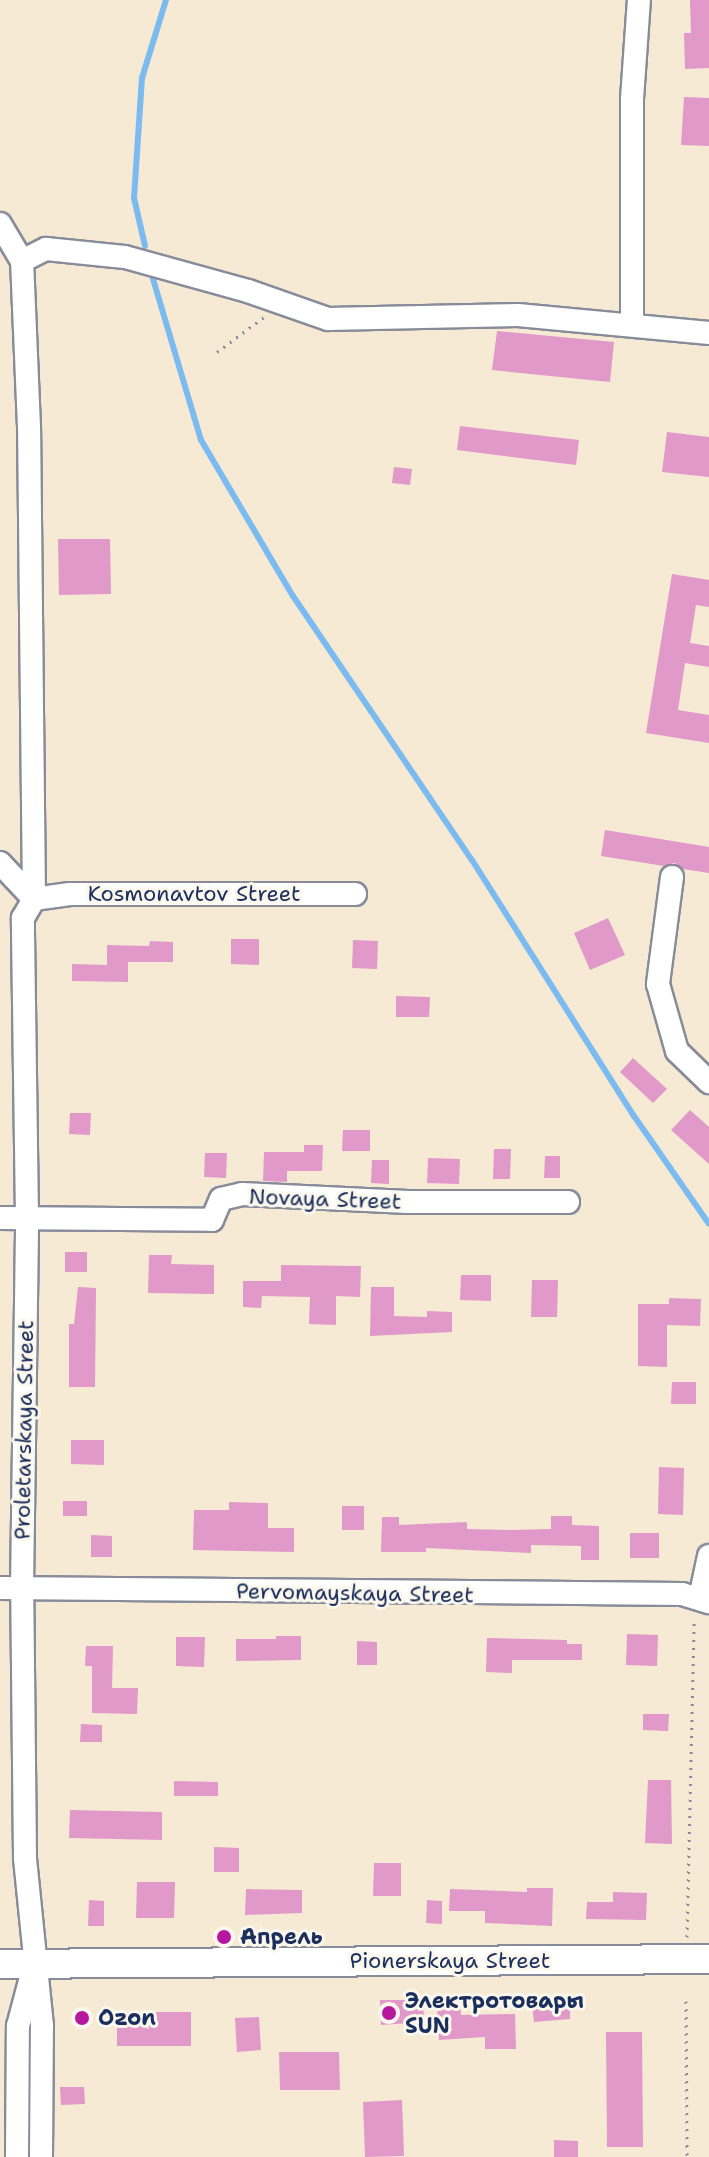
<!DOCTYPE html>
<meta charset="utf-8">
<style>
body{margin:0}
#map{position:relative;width:709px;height:2157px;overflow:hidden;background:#f6ead5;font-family:"Shantell Sans",sans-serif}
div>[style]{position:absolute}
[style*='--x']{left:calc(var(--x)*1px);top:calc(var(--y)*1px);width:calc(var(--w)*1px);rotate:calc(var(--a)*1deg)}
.stream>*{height:6px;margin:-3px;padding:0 3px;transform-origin:3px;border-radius:3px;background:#7cbbf0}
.building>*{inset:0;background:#e199c9}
.path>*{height:3px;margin-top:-1.5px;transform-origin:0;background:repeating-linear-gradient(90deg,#888c9a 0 2px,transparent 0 8px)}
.roads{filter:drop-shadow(2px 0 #888c9a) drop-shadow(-2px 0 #888c9a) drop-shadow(0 2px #888c9a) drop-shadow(0 -2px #888c9a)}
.minor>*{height:22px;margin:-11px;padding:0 11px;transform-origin:11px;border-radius:11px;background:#fff}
.major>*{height:28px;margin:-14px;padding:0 14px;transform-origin:14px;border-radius:14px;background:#fff}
.dots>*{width:22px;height:22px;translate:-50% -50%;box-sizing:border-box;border:4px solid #fbf7ec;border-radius:50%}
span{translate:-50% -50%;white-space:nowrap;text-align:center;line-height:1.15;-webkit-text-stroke:6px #fbf7ec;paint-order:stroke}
.street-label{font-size:22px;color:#1b2f5e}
.poi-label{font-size:22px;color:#1b2f5e;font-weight:700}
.left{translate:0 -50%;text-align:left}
</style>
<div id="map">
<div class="stream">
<i style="--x:145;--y:246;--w:49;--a:-102.9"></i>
<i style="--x:134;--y:198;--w:120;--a:-86.2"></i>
<i style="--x:142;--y:78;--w:82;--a:-72.9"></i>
<i style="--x:153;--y:279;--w:168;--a:73.4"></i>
<i style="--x:201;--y:440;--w:181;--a:59.5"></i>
<i style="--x:293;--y:596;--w:319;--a:55.9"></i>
<i style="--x:472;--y:860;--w:303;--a:57.7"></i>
<i style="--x:634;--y:1116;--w:131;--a:55.2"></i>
</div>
<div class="building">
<i style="clip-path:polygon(690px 0,709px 0,709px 68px,685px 69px,684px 33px,691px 33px)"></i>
<i style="clip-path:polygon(684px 97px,709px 98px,709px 146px,681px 145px)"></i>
<i style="clip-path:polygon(497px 331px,614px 342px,610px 382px,492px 370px)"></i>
<i style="clip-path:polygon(460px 426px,579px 440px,576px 465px,457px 450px)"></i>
<i style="clip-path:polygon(667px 432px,709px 437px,709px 477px,662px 472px)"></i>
<i style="clip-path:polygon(394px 467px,412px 469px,410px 485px,392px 483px)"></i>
<i style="clip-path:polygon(58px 539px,110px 539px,111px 594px,59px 595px)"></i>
<i style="clip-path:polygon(672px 574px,709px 580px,709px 607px,696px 605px,690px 643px,709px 646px,709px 667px,685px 663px,678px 710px,709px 715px,709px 743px,646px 733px)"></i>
<i style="clip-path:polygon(605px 830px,709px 847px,709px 873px,683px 869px,675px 863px,664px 866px,601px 856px)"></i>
<i style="clip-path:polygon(608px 918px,625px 955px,590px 970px,574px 933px)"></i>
<i style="clip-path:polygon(231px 939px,259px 939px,259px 965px,231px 964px)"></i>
<i style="clip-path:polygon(353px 940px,378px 941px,377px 969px,352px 968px)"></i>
<i style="clip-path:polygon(150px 941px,173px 942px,173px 962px,128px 962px,128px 982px,72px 981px,72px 964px,107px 965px,107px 945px,149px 946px)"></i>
<i style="clip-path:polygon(396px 996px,430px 997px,429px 1017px,396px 1017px)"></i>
<i style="clip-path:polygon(633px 1058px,667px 1089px,653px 1103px,620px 1072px)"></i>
<i style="clip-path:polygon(690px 1110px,709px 1127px,709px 1164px,671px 1130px)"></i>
<i style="clip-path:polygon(70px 1113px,91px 1113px,90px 1135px,69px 1134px)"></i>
<i style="clip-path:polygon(343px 1130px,370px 1130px,370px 1151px,342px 1151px)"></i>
<i style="clip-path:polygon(304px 1145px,323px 1145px,322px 1171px,287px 1171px,287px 1182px,263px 1181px,264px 1152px,304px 1152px)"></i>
<i style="clip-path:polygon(494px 1149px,511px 1149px,510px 1179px,493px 1179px)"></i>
<i style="clip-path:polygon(205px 1153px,227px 1153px,226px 1178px,204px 1177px)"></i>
<i style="clip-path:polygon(545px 1156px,560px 1156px,560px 1178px,544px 1178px)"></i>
<i style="clip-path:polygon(428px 1158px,460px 1159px,459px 1184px,427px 1183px)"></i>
<i style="clip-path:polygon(372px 1160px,389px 1160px,389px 1184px,371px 1183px)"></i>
<i style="clip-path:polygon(65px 1252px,87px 1252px,87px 1272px,65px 1272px)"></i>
<i style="clip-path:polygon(149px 1255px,172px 1255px,171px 1264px,214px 1265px,214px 1294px,148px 1293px)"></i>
<i style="clip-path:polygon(281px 1265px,361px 1266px,360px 1297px,336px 1296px,336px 1325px,309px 1324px,310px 1297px,262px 1296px,261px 1308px,243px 1307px,243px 1281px,281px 1281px)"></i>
<i style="clip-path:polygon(461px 1275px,491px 1275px,491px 1301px,460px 1300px)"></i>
<i style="clip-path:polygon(532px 1280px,558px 1280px,557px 1317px,531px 1317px)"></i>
<i style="clip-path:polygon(78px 1287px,96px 1288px,95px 1387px,69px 1387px,69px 1324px,74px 1324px)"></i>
<i style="clip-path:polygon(371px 1287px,394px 1287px,394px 1316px,427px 1317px,427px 1311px,452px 1312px,452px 1332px,370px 1336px)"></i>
<i style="clip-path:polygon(669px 1298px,701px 1299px,700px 1326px,667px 1325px,667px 1367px,638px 1366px,638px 1304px,669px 1304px)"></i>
<i style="clip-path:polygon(672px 1382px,696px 1382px,696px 1404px,671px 1404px)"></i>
<i style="clip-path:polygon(71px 1440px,104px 1440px,104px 1465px,71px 1464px)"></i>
<i style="clip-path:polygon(659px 1467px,684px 1468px,683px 1515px,658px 1514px)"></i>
<i style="clip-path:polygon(63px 1501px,87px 1501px,87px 1516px,63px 1516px)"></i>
<i style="clip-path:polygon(229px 1502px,268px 1503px,268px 1528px,294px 1528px,294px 1552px,193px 1550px,194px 1510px,229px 1510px)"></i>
<i style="clip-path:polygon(342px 1506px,364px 1506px,364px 1530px,342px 1530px)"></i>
<i style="clip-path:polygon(551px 1516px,572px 1516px,572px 1525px,599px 1526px,599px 1560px,581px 1560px,581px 1546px,531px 1545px,531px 1553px,426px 1548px,426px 1552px,381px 1552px,382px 1517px,399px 1517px,399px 1525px,467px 1522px,467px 1529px,511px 1530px,551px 1529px)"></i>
<i style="clip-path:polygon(630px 1533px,659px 1533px,659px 1558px,630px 1558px)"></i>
<i style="clip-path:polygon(91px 1535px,112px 1536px,112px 1557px,91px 1557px)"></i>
<i style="clip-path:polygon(627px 1634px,658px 1635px,657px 1666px,626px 1665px)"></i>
<i style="clip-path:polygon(276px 1636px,301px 1636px,301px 1660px,236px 1661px,236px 1639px,276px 1639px)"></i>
<i style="clip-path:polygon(176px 1637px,205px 1637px,204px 1667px,176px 1666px)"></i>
<i style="clip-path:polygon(487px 1638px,567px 1640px,567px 1644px,582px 1644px,582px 1660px,512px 1660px,512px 1673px,486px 1672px)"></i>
<i style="clip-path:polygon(357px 1641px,377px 1642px,377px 1665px,357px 1665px)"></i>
<i style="clip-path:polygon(86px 1646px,113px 1646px,112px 1688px,138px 1688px,137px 1714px,92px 1713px,92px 1666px,85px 1666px)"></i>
<i style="clip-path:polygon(643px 1714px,669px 1714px,668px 1731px,643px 1730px)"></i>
<i style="clip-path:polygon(81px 1724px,102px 1725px,102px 1742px,80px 1742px)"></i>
<i style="clip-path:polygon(648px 1780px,671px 1780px,672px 1844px,645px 1843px)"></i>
<i style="clip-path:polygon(174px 1781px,218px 1782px,218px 1796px,174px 1796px)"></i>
<i style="clip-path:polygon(70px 1810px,162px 1812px,162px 1840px,69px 1838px)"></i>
<i style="clip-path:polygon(214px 1847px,239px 1848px,239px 1872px,214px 1872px)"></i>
<i style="clip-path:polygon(374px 1863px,401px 1863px,401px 1896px,373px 1896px)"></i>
<i style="clip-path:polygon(137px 1882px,175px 1882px,174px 1918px,136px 1918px)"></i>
<i style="clip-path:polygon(527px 1888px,553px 1888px,552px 1926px,485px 1923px,485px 1911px,449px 1911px,450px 1889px,527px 1892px)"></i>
<i style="clip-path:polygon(246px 1889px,302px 1890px,302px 1913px,245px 1915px)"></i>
<i style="clip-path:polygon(613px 1892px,647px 1893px,646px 1920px,586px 1919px,587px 1902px,613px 1902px)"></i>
<i style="clip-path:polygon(89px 1900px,104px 1901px,104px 1926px,88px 1926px)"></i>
<i style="clip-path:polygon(427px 1900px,442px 1901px,442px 1924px,426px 1923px)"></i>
<i style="clip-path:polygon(380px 2000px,423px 2000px,424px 2022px,381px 2025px)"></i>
<i style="clip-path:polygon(532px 2004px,570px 2004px,570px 2019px,534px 2022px)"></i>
<i style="clip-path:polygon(460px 2006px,461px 2015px,515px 2014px,516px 2049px,485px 2049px,485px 2037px,439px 2040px,437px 2007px)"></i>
<i style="clip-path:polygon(117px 2012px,191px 2012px,191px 2046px,117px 2046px)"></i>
<i style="clip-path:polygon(259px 2017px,261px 2050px,237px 2052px,235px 2018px)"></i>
<i style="clip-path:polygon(606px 2032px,642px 2032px,643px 2147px,607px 2147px)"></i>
<i style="clip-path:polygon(279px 2052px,339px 2052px,340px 2090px,280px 2090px)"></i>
<i style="clip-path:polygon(60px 2087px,84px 2087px,85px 2104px,61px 2105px)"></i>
<i style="clip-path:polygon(402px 2100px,404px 2156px,365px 2157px,363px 2102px)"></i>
<i style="clip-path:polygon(554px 2140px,578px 2141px,578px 2157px,554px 2157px)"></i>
</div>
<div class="path">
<i style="--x:217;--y:352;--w:59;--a:-36.7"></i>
<i style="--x:687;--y:1937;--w:317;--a:-88.7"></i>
<i style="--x:686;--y:2001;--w:156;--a:89.6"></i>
</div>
<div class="roads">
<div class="minor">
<i style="--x:0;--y:224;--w:43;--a:59.3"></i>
<i style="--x:632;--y:325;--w:226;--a:-90"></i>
<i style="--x:632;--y:99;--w:99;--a:-86"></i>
<i style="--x:0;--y:863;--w:50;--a:46.6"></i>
<i style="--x:672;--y:877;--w:108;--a:97.5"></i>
<i style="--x:658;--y:984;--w:70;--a:74.2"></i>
<i style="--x:677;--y:1051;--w:45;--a:44.1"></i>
<i style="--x:34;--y:899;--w:36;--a:-8"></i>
<i style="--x:70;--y:894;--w:285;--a:0"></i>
<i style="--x:0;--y:1218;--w:212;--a:0.5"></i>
<i style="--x:212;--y:1220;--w:23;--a:-67"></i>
<i style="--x:221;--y:1199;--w:22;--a:-13"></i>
<i style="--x:242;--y:1194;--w:166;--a:2.8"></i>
<i style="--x:408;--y:1202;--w:160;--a:0"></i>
<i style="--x:0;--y:1588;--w:682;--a:0.5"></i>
<i style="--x:682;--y:1594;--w:28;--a:17"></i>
<i style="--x:700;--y:1598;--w:43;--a:-77.9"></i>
<i style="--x:17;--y:2157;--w:131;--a:-89.6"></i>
<i style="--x:18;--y:2026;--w:51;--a:-75.1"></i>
<i style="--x:41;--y:2157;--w:131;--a:-89.6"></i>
<i style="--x:42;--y:2026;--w:169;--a:-95.8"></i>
<i style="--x:25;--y:1858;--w:270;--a:-90.6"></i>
<i style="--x:22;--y:1588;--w:370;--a:-89.2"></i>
<i style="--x:27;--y:1218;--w:300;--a:-90.8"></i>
<i style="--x:23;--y:918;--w:22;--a:-60"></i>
<i style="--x:34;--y:899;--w:472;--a:-90.6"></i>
<i style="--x:29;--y:427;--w:166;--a:-92.4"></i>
<i style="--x:22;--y:261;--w:27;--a:-27"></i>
<i style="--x:46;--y:249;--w:79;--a:5.8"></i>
<i style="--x:125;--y:257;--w:128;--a:15.5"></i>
<i style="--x:248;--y:291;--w:85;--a:19.3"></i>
<i style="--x:328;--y:319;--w:190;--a:-1.2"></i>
<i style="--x:518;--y:315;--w:192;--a:5.4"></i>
</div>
<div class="major">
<i style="--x:0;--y:1964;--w:709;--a:-0.4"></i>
</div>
</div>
<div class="dots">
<i style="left:224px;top:1937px;background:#b5179e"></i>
<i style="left:389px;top:2013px;background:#b5179e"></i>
<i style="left:82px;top:2018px;background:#b5179e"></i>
</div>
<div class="street-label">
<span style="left:194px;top:894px">Kosmonavtov Street</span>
<span style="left:325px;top:1199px;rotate:2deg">Novaya Street</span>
<span style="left:24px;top:1430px;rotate:-89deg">Proletarskaya Street</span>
<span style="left:355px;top:1593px;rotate:1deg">Pervomayskaya Street</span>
<span style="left:450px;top:1961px">Pionerskaya Street</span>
</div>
<div class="poi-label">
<span class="left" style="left:240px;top:1937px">Апрель</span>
<span class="left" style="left:405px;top:2013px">Электротовары<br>SUN</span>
<span class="left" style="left:98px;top:2018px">Ozon</span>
</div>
</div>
